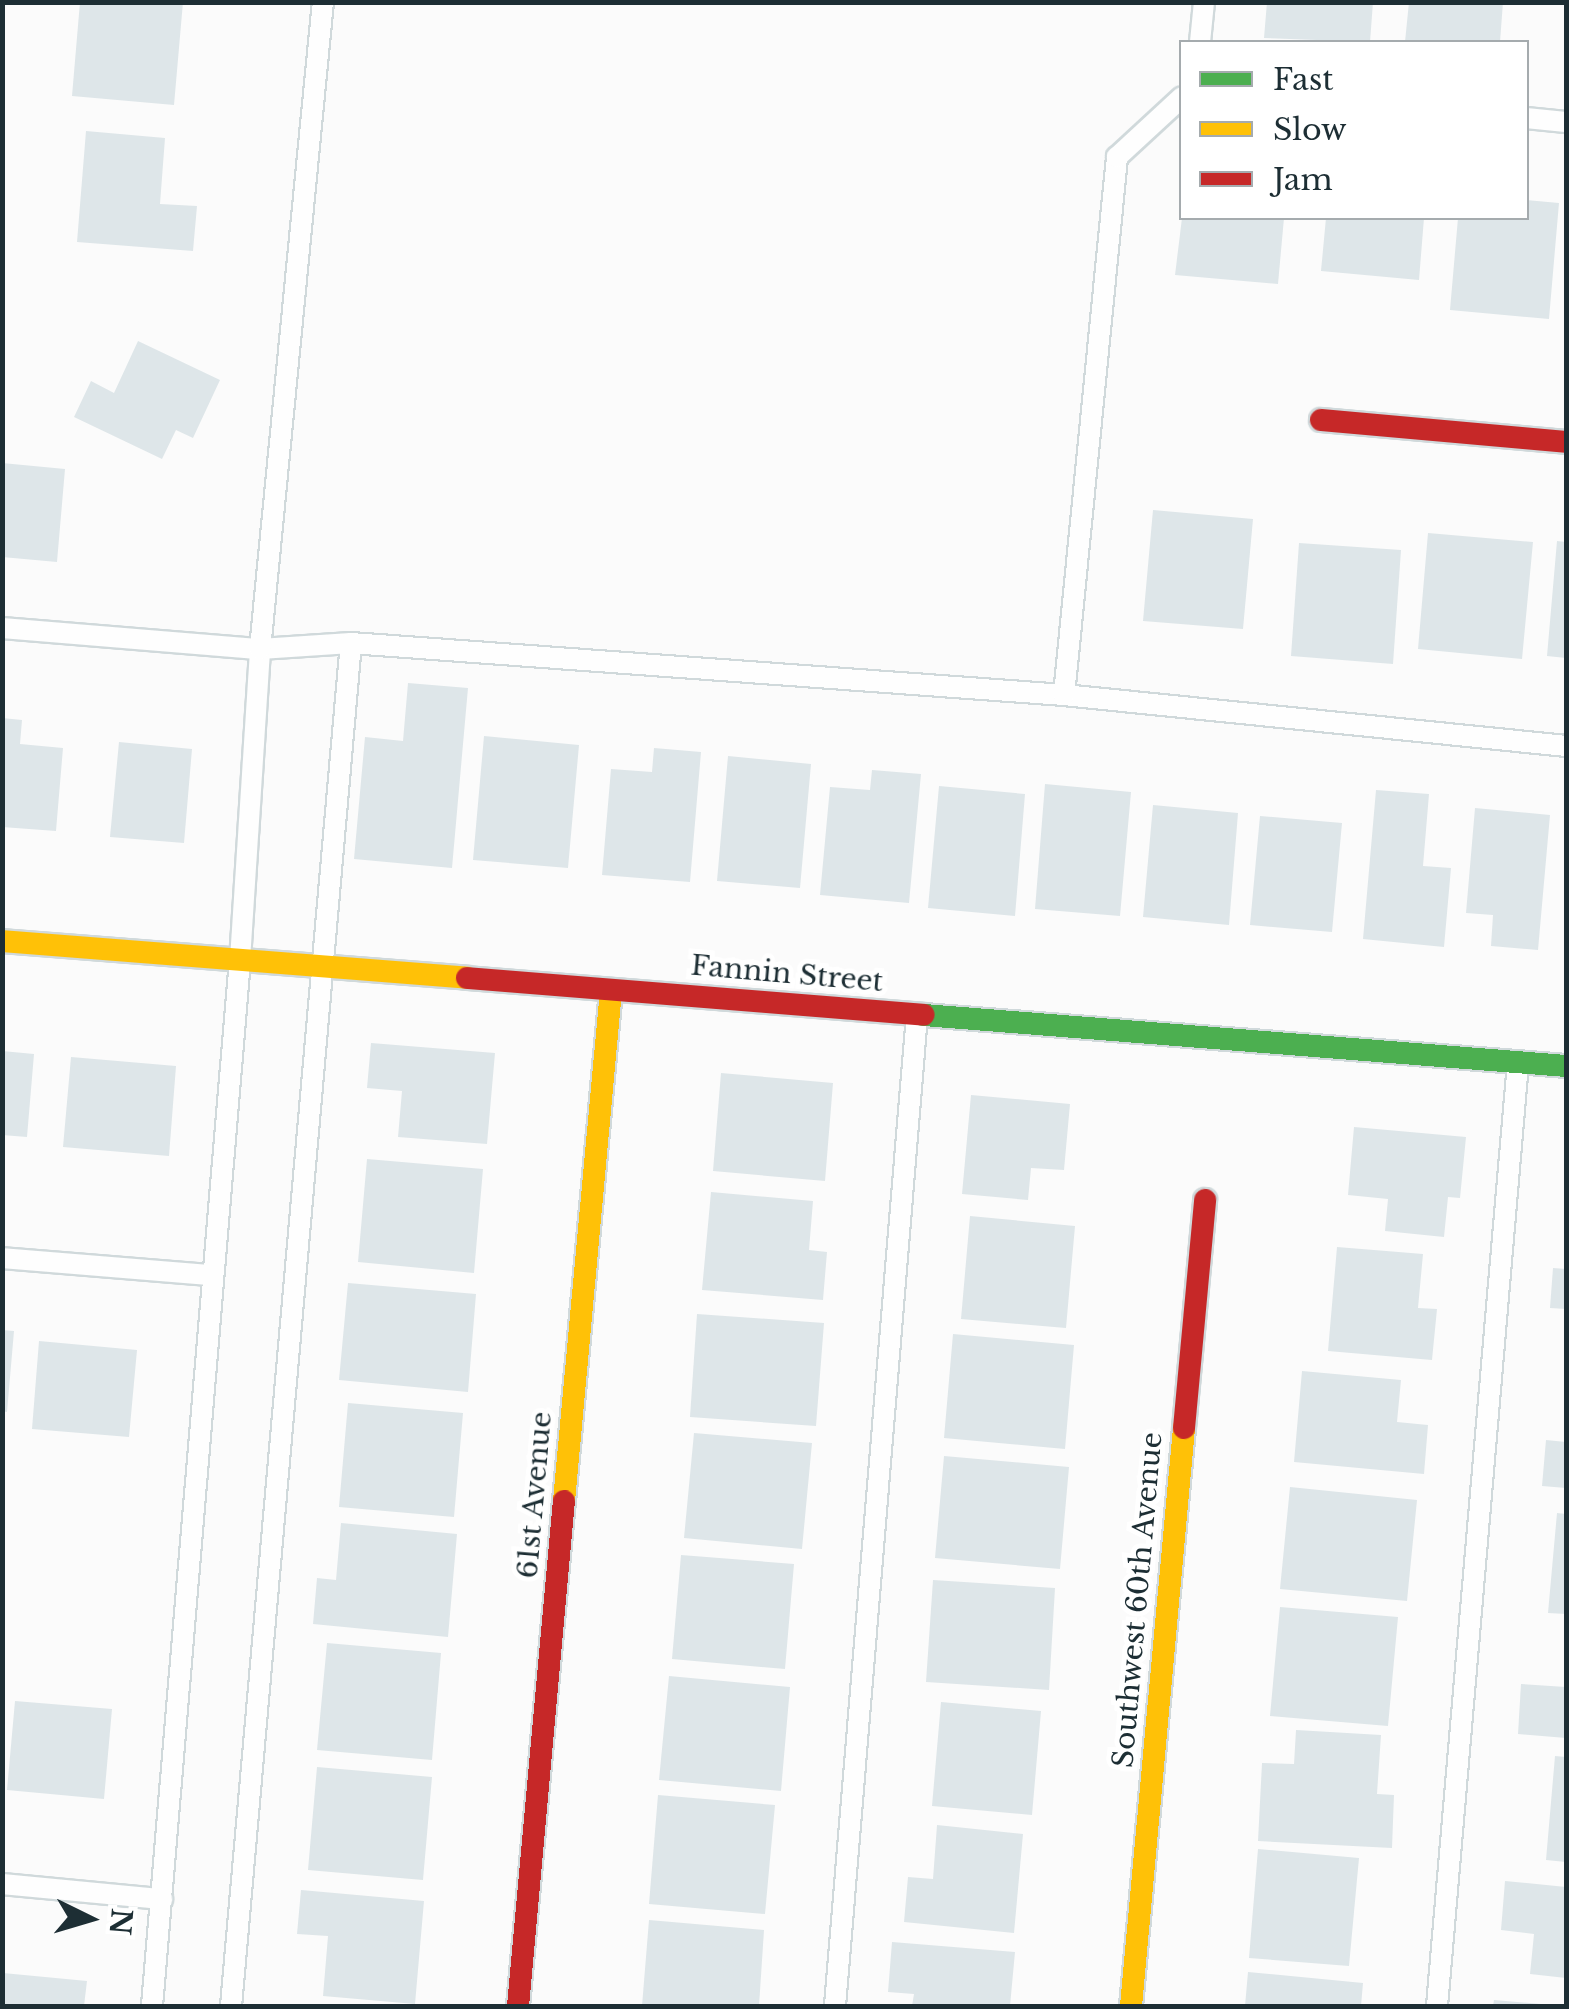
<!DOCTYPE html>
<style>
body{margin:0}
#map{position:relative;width:1569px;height:2009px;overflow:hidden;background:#fbfbfb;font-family:"Libre Baskerville",serif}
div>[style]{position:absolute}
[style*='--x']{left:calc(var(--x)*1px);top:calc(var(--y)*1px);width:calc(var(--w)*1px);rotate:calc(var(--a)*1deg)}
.building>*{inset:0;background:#dee6e9}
.roads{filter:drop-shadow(2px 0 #d0d9db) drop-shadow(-2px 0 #d0d9db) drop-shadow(0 2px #d0d9db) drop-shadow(0 -2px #d0d9db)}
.lane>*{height:20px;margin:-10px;padding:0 10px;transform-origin:10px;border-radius:10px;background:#fefefe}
.fast>*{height:22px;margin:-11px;padding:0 11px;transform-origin:11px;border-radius:11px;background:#4caf50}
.slow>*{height:22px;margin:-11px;padding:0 11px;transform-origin:11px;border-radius:11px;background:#ffc107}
.jam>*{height:22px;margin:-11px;padding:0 11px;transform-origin:11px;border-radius:11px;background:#c62828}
span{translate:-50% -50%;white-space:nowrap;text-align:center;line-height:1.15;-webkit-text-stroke:10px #fff;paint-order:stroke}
.street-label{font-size:28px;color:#1d2e34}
.frame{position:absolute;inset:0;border:5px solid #1d2e34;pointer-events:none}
.legend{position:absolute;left:1179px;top:40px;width:350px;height:180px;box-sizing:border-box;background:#fff;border:2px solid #a5abae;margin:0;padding:12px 18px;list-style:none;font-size:30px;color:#1d2e34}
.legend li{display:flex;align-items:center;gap:20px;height:50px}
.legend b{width:50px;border:2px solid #a5abae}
.north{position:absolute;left:40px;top:1869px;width:100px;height:100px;-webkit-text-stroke:8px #fff;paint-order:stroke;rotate:95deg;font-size:28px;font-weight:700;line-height:40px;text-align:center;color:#1d2e34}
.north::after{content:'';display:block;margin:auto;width:35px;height:45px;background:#1d2e34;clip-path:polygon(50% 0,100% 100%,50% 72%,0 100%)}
</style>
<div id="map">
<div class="building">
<i style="clip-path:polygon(80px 2px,183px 2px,174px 105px,72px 96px)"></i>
<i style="clip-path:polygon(1267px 2px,1373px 2px,1370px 42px,1264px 38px)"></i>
<i style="clip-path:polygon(1409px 2px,1503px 2px,1500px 42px,1405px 42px)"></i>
<i style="clip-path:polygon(86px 131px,165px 138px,160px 204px,197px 206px,193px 251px,77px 242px)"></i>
<i style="clip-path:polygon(1526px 200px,1559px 203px,1549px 319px,1450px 310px,1458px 218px,1526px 218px)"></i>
<i style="clip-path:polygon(1182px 218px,1284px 218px,1278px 284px,1175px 275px)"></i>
<i style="clip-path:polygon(1326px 218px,1424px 218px,1419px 280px,1321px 271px)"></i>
<i style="clip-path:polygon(138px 341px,220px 380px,193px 438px,176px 430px,162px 459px,74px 417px,91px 381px,114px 393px)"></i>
<i style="clip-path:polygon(2px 463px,65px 469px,57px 562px,2px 557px)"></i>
<i style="clip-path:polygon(1153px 510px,1253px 519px,1243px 629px,1143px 621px)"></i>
<i style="clip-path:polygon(1428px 533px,1533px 542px,1522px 659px,1418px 649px)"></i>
<i style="clip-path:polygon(1557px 541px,1566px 542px,1566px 658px,1547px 656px)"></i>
<i style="clip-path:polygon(1299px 543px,1401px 550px,1393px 664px,1291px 656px)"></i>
<i style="clip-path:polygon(408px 683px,468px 688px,452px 868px,354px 859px,365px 737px,403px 741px)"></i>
<i style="clip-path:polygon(2px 718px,22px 720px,20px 744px,63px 748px,56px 831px,2px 827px)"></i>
<i style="clip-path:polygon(484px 736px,579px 745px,568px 868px,473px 860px)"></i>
<i style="clip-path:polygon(119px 742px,192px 749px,184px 843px,110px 837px)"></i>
<i style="clip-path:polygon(654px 748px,701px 752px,690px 882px,602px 875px,611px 769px,652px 772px)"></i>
<i style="clip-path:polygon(728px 756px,811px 764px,800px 888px,717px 881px)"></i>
<i style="clip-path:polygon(872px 770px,921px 774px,909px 903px,820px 895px,830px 787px,870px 790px)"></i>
<i style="clip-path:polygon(1045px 784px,1131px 792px,1120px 916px,1035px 909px)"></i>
<i style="clip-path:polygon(939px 786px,1025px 794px,1015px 916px,928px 908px)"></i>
<i style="clip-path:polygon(1376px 790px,1429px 794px,1423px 866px,1451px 868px,1444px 947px,1363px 939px)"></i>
<i style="clip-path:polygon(1153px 805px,1238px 813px,1229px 925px,1143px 917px)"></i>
<i style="clip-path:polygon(1475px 808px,1550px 815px,1538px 950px,1491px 946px,1493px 915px,1466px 913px)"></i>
<i style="clip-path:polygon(1260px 816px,1342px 823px,1332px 932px,1250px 925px)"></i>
<i style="clip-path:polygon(371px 1043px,495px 1053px,487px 1144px,398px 1137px,402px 1091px,367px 1088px)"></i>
<i style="clip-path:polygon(2px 1051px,34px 1054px,27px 1137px,2px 1135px)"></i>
<i style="clip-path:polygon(71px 1057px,176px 1066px,169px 1156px,63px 1147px)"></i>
<i style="clip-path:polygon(721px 1073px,833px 1083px,825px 1181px,713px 1171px)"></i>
<i style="clip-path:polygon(971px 1095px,1070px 1104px,1064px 1170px,1031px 1168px,1028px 1200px,962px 1194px)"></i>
<i style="clip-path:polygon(1354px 1127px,1466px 1137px,1460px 1198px,1448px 1197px,1444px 1237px,1385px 1231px,1388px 1199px,1348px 1195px)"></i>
<i style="clip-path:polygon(367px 1159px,483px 1169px,474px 1273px,358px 1262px)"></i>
<i style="clip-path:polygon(711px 1192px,813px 1201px,809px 1250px,827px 1252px,823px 1300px,702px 1290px)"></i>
<i style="clip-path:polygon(970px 1216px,1075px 1226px,1066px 1328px,961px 1319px)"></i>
<i style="clip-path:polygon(1337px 1247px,1423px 1254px,1418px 1308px,1437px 1309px,1432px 1360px,1328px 1351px)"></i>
<i style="clip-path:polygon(1553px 1268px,1566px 1269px,1566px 1309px,1550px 1308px)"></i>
<i style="clip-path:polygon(348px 1283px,476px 1294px,468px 1392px,339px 1380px)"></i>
<i style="clip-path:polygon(697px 1314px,824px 1323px,816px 1426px,690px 1417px)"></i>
<i style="clip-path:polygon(2px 1330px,14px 1331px,7px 1412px,2px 1411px)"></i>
<i style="clip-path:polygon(953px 1334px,1074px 1345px,1065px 1449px,944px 1438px)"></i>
<i style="clip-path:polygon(39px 1341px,137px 1350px,129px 1437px,32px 1429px)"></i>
<i style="clip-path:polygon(1302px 1371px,1401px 1380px,1397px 1422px,1428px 1425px,1424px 1474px,1294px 1462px)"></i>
<i style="clip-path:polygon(348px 1403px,463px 1413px,454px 1517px,339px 1507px)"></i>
<i style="clip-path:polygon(694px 1433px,812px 1443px,802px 1549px,684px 1538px)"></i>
<i style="clip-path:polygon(1546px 1440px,1566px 1442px,1566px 1488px,1542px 1486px)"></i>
<i style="clip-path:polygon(944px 1456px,1069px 1467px,1060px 1569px,935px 1558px)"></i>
<i style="clip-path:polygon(1290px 1487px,1417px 1500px,1407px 1601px,1280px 1589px)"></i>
<i style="clip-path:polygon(1557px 1513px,1566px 1514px,1566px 1614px,1548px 1613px)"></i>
<i style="clip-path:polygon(341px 1523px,457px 1534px,448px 1637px,313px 1624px,317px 1578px,336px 1580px)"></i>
<i style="clip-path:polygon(681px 1555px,794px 1564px,785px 1669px,672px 1659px)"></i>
<i style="clip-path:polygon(933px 1580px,1055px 1588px,1049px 1690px,926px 1682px)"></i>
<i style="clip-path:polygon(1280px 1607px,1398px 1617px,1388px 1726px,1270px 1716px)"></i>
<i style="clip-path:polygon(327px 1643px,441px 1653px,432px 1760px,317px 1750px)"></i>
<i style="clip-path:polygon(669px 1676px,790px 1687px,781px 1791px,659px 1780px)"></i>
<i style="clip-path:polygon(1521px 1684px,1566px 1687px,1566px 1738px,1518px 1734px)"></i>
<i style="clip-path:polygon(15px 1701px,112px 1709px,104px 1799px,7px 1790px)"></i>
<i style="clip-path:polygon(941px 1702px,1041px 1711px,1032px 1815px,932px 1806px)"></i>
<i style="clip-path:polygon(1296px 1730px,1381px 1735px,1377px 1794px,1394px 1795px,1392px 1848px,1258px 1841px,1262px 1763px,1294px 1764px)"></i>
<i style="clip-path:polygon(1555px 1756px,1566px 1757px,1566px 1862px,1546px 1860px)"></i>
<i style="clip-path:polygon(317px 1767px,432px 1777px,423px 1880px,308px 1870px)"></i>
<i style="clip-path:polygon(658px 1795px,775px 1805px,765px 1914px,649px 1904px)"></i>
<i style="clip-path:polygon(937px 1825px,1023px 1834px,1014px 1933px,904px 1922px,908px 1877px,933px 1879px)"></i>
<i style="clip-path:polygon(1258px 1849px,1359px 1858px,1349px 1966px,1249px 1958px)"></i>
<i style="clip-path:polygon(1505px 1881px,1566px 1887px,1566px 1978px,1530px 1974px,1534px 1934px,1501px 1930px)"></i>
<i style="clip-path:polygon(301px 1890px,424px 1901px,415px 2004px,323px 1996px,328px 1936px,297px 1934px)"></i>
<i style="clip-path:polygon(649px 1920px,764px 1930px,759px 2006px,642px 2006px)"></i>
<i style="clip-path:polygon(892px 1942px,1015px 1952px,1010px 2006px,912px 2006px,914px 1994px,888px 1992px)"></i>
<i style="clip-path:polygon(1248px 1972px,1363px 1983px,1361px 2006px,1245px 2006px)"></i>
<i style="clip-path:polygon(3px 1973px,87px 1981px,84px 2006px,3px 2006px)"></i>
<i style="clip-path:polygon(1494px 2000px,1541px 2004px,1541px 2006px,1493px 2006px)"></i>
</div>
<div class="roads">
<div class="lane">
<i style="--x:1200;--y:42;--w:40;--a:-84.3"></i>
<i style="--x:1526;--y:118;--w:40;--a:5.7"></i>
<i style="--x:2;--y:628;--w:259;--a:4.7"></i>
<i style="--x:260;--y:649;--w:91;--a:-3.8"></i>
<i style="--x:351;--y:643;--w:715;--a:4.17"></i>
<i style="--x:1064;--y:695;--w:505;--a:5.8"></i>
<i style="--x:1064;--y:695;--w:541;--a:-84.37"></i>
<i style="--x:1117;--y:157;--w:88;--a:-42.7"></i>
<i style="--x:2;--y:1258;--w:210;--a:4.7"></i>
<i style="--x:2;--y:1884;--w:161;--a:5.4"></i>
<i style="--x:152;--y:2006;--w:1050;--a:-85.19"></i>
<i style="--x:240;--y:960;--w:312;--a:-86.3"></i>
<i style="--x:260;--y:649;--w:650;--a:-84.44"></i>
<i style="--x:231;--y:2006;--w:1368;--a:-84.97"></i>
<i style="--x:835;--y:2006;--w:993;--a:-85.27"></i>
<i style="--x:1437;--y:2006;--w:945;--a:-85.09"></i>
</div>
<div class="fast">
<i style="--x:924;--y:1015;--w:644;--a:4.54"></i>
</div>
<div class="slow">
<i style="--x:2;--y:941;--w:466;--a:4.5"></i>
<i style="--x:564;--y:1501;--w:513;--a:-84.74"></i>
<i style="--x:1131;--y:2006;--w:580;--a:-84.76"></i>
</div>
<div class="jam">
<i style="--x:1321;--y:420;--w:246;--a:5.1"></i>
<i style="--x:467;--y:978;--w:458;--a:4.6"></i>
<i style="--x:1184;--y:1428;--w:229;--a:-84.7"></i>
<i style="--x:518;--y:2006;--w:507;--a:-84.8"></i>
</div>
</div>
<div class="street-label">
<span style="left:787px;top:974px;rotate:5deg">Fannin Street</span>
<span style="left:535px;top:1495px;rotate:-85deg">61st Avenue</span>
<span style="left:1138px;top:1600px;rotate:-85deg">Southwest 60th Avenue</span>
</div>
<div class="frame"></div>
<ul class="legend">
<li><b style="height:12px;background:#4caf50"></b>Fast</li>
<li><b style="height:12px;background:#ffc107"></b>Slow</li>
<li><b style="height:12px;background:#c62828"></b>Jam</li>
</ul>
<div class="north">N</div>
</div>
